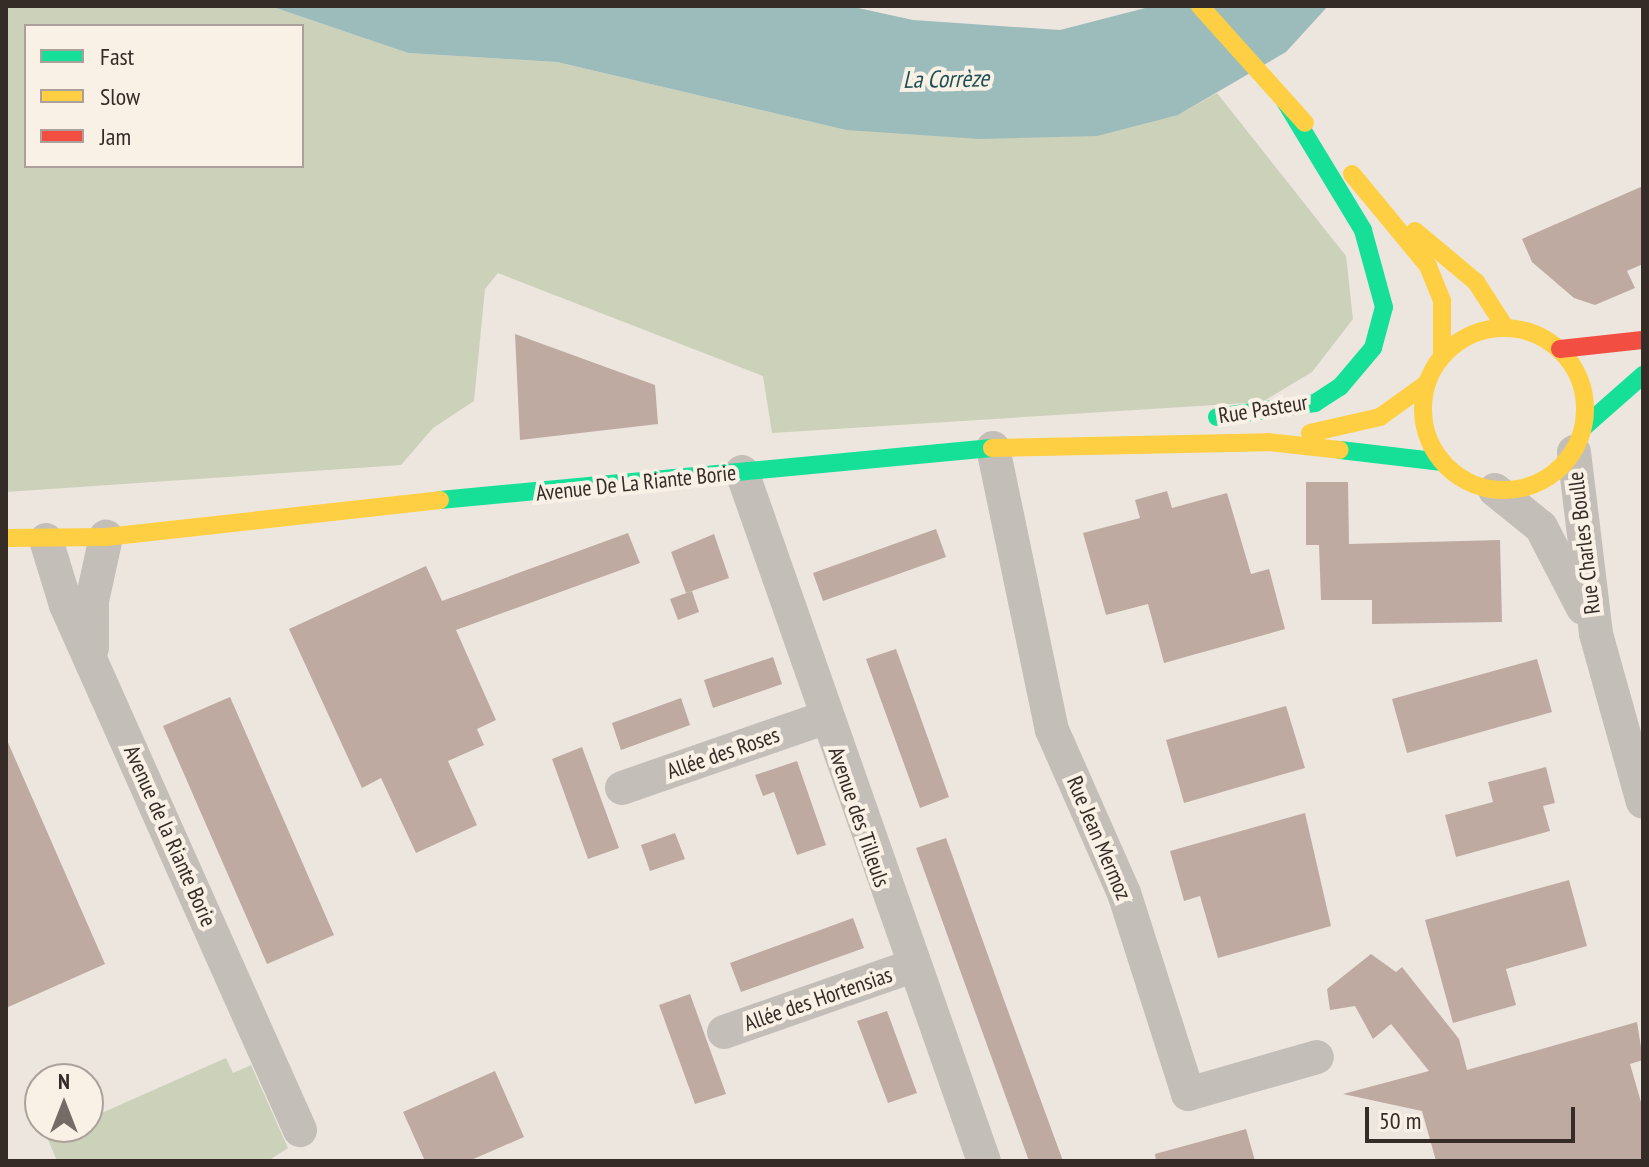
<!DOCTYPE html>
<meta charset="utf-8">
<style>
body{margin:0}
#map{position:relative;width:1649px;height:1167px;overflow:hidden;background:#ece6df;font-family:"PT Sans Narrow",sans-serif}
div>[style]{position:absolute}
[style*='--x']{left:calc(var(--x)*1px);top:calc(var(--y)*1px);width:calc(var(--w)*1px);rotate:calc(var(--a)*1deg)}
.green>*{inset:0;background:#ccd1b9}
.water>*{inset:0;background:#9cbcbc}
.building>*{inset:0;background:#bfaaa1}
.street>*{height:34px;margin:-17px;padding:0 17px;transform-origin:17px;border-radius:17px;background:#c4beb8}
.fast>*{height:18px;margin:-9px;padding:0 9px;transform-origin:9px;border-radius:9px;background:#16e098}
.slow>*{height:18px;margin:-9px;padding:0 9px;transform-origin:9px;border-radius:9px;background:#ffcf43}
.slow>.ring{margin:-9px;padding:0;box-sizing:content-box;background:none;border:18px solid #ffcf43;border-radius:50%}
.jam>*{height:18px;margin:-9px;padding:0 9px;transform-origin:9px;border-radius:9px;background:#f24e42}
span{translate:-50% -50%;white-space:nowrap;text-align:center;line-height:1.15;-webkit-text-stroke:8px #f9f0e6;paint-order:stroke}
.street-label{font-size:22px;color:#352b27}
.water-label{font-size:24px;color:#1e5155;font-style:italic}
.frame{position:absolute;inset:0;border:8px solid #352b27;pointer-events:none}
.legend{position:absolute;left:24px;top:24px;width:280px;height:144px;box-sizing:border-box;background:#f9f0e6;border:2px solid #aba19a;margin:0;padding:10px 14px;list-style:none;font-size:24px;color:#352b27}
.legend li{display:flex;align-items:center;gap:16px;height:40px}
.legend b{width:40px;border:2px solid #aba19a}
.north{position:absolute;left:24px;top:1063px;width:80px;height:80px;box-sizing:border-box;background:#f9f0e6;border:2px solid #aba19a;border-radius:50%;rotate:0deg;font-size:22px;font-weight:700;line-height:32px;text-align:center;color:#352b27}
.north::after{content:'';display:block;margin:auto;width:28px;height:36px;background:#756c67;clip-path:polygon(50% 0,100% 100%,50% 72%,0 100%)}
.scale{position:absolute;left:1365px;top:1107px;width:210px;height:36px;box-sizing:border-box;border:4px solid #352b27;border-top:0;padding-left:10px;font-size:24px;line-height:28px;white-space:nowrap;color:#352b27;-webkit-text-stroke:6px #f9f0e6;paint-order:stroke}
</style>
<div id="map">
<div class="green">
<i style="clip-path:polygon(evenodd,6px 6px,270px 6px,408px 53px,557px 62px,846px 130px,1178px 115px,1217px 93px,1346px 256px,1353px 319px,1312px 372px,1262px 402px,772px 433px,763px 376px,498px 273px,485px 289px,474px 401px,433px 428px,401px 465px,6px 492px,6px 6px,26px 26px,302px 26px,302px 166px,26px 166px,26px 26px)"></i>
<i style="clip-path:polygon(226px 1058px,233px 1073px,251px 1065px,288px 1148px,268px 1161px,57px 1161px,47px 1137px,88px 1127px,88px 1119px)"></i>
</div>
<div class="water">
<i style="clip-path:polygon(270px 6px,849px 6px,913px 20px,1060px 30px,1153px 6px,1328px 6px,1286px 52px,1178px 115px,1097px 136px,980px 139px,846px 130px,557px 62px,408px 53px)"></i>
</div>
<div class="building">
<i style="clip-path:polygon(1643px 186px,1643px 264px,1627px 271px,1635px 288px,1595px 305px,1574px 298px,1532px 262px,1522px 239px)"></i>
<i style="clip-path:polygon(515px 334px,655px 385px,658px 424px,520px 440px)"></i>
<i style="clip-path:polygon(1306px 482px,1348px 482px,1349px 544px,1500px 540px,1502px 622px,1372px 624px,1372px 600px,1321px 600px,1319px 545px,1306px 545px)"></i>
<i style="clip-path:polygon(1167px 491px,1172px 508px,1227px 493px,1251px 574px,1269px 569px,1285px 629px,1164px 663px,1148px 604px,1106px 615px,1083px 533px,1140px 518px,1135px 500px)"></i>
<i style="clip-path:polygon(936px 529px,946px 557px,823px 601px,813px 573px)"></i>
<i style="clip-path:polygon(628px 533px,640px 563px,456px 630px,496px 720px,477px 729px,484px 745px,448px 761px,477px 825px,416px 853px,381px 778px,362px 788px,289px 629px,426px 566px,442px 601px)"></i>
<i style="clip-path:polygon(714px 534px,729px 578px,686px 593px,671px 552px)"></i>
<i style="clip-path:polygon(692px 591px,699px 612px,678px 620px,670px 599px)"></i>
<i style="clip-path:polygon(896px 649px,949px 797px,920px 808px,866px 659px)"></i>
<i style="clip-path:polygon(773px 657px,782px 684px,713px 708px,704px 680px)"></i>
<i style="clip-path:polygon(1537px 659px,1552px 712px,1407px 753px,1392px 699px)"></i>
<i style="clip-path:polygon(230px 697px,334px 935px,267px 964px,163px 726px)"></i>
<i style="clip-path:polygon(681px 698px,690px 725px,621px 750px,612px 723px)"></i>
<i style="clip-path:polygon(1286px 706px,1305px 768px,1184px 803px,1166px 740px)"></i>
<i style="clip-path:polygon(6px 738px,105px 964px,6px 1008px)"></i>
<i style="clip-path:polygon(582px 747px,619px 848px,588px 859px,552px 759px)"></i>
<i style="clip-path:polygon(797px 761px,826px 845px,797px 855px,774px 792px,763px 796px,755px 775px)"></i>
<i style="clip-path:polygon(1546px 767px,1555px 803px,1543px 806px,1550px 831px,1456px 857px,1445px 815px,1493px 802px,1488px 782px)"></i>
<i style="clip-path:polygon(1305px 813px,1331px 926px,1218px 958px,1200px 896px,1184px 901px,1170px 851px)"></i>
<i style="clip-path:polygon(675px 833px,685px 859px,650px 871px,641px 845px)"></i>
<i style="clip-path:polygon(946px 838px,1004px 1000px,1063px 1161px,1029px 1161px,961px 973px,916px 848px)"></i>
<i style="clip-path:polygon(1569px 880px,1587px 946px,1506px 969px,1516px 1005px,1453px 1023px,1425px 920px)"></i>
<i style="clip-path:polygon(853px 918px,864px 948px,741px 992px,730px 963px)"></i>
<i style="clip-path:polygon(1371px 954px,1396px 972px,1402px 967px,1459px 1039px,1467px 1070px,1637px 1022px,1643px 1060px,1630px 1064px,1643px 1109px,1643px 1161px,1436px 1161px,1422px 1111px,1343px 1094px,1429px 1071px,1391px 1024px,1373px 1039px,1355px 1006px,1330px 1010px,1327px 989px)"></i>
<i style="clip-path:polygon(690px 994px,726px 1094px,695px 1104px,659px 1005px)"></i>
<i style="clip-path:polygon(887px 1011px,917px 1093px,888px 1103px,857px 1021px)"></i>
<i style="clip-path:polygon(495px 1071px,524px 1137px,469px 1161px,425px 1161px,403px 1112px)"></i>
<i style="clip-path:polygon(1246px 1129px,1255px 1161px,1156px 1161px,1155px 1154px)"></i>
</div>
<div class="street">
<i style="--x:993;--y:448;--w:288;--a:78.2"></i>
<i style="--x:1052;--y:730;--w:178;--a:66.2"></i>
<i style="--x:1124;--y:893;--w:211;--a:72.3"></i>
<i style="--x:1188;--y:1094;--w:134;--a:-16"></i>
<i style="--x:1574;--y:452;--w:183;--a:83.1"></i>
<i style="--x:1596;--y:634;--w:174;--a:74.4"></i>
<i style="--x:742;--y:472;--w:730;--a:70.65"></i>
<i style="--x:1495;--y:490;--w:59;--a:38.8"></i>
<i style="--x:1541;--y:527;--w:91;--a:62.6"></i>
<i style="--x:46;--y:540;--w:68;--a:72.9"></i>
<i style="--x:66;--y:605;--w:575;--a:65.98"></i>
<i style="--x:92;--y:648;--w:47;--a:-90"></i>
<i style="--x:92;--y:601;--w:66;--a:-77.7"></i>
<i style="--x:622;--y:788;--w:214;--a:-19.1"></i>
<i style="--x:724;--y:1032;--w:199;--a:-19.3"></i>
</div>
<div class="fast">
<i style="--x:1217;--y:417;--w:99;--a:-8.1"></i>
<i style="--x:1315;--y:403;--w:30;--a:-33"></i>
<i style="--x:1340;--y:387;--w:51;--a:-49.8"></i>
<i style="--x:1373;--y:348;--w:42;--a:-75"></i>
<i style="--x:1384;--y:307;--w:80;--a:-105.3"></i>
<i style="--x:1363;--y:230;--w:151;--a:-121.2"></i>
<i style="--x:1584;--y:427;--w:79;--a:-41.4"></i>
<i style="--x:1340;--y:450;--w:103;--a:6.7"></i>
<i style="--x:440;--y:500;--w:554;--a:-5.38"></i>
</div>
<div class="slow">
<i style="--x:1200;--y:6;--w:157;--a:48.1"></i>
<i style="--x:1352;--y:174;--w:119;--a:50.4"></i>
<i style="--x:1428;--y:266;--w:38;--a:68"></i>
<i style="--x:1442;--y:301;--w:55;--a:90"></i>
<i style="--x:1415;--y:231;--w:80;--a:39.9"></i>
<i style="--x:1476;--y:282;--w:54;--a:57.2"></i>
<i class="ring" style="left:1423px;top:328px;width:144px;height:144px"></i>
<i style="--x:1310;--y:433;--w:72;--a:-12.9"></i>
<i style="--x:1380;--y:417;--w:57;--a:-35.7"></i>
<i style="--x:992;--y:448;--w:276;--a:-1.2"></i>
<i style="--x:1268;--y:442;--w:72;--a:6.3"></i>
<i style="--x:6;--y:538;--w:100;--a:-0.6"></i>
<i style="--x:106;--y:537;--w:336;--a:-6.3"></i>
</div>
<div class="jam">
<i style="--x:1560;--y:349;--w:83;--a:-6.2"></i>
</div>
<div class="street-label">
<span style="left:1263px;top:409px;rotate:-9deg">Rue Pasteur</span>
<span style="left:636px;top:483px;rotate:-6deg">Avenue De La Riante Borie</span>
<span style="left:1584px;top:543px;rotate:-97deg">Rue Charles Boulle</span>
<span style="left:723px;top:753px;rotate:-19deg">Allée des Roses</span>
<span style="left:859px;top:817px;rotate:71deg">Avenue des Tilleuls</span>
<span style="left:170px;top:836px;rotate:66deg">Avenue de la Riante Borie</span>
<span style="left:1099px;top:838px;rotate:67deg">Rue Jean Mermoz</span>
<span style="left:818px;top:999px;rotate:-19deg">Allée des Hortensias</span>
</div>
<div class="water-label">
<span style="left:946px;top:79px;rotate:-1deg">La Corrèze</span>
</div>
<div class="frame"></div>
<ul class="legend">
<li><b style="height:10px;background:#16e098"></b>Fast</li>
<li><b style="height:10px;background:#ffcf43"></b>Slow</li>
<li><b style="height:10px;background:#f24e42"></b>Jam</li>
</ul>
<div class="north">N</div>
<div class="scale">50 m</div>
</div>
